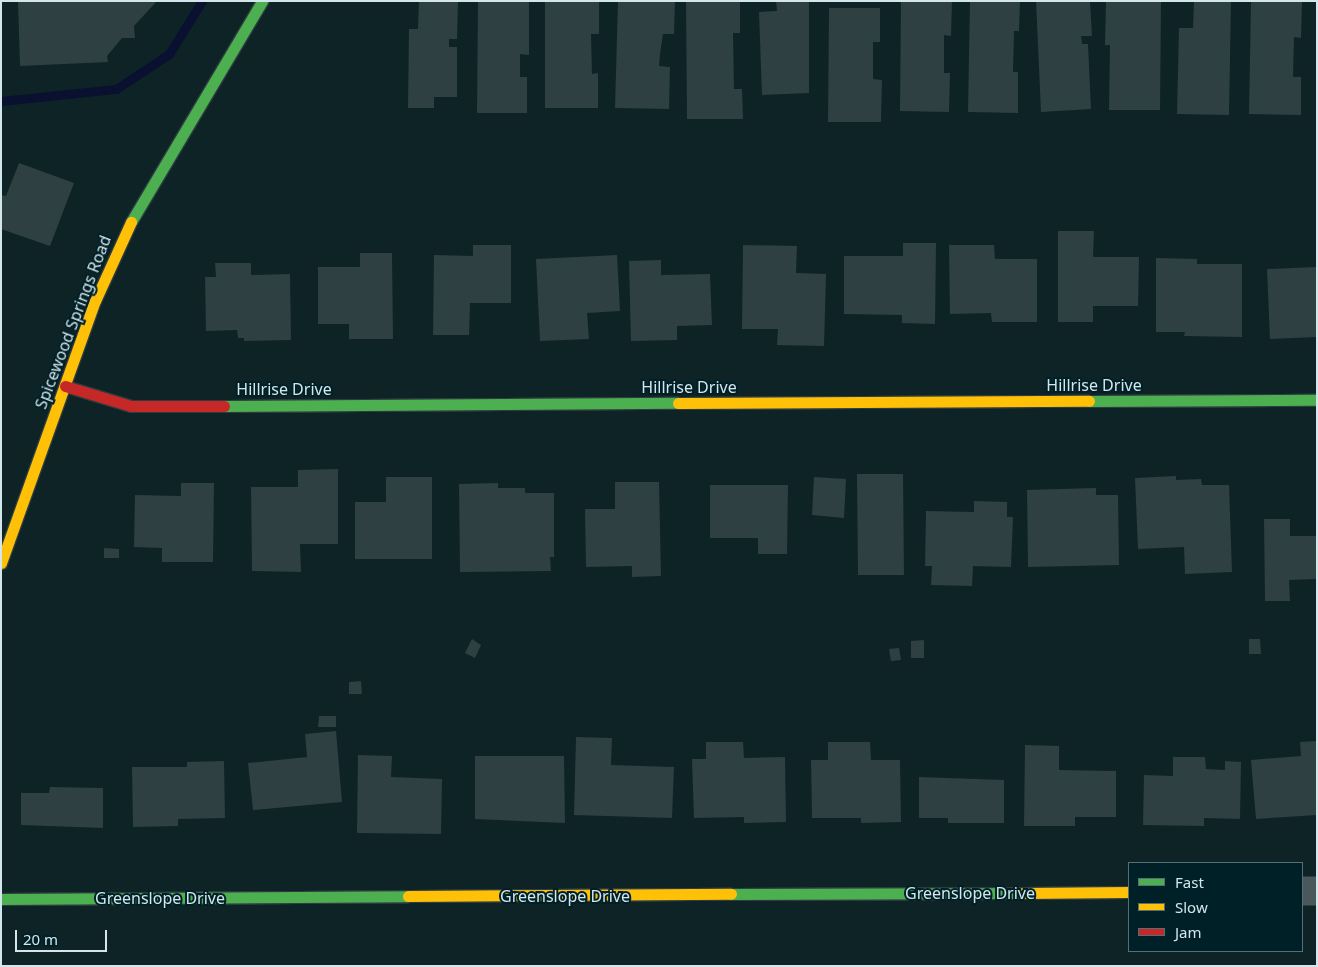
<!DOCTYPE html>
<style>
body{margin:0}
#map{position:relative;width:1318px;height:967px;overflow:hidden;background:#0e2326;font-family:"Noto Sans",sans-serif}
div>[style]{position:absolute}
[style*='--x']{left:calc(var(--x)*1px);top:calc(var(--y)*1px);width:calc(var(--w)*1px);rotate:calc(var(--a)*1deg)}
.stream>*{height:9px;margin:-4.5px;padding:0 4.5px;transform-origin:4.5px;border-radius:4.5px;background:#091030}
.building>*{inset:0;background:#2e4041}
.roads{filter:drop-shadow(1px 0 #2e3c40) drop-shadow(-1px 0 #2e3c40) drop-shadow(0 1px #2e3c40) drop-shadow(0 -1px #2e3c40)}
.street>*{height:28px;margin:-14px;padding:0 14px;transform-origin:14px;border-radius:14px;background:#4a585b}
.fast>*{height:11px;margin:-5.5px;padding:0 5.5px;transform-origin:5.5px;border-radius:5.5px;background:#4caf50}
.slow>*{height:11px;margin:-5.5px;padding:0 5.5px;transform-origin:5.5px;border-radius:5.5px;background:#ffc107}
.jam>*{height:11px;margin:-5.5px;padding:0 5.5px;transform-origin:5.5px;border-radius:5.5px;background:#c62828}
span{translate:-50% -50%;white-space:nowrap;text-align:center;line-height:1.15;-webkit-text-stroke:4px #002027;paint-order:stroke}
.street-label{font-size:16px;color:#d3e6eb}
.frame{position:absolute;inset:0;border:2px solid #d3e6eb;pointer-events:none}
.legend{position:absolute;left:1128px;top:862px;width:175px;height:90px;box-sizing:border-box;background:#002027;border:1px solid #546f75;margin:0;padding:6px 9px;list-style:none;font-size:15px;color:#d3e6eb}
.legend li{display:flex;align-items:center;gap:10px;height:25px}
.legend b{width:25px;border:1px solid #546f75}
.scale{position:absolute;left:15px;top:930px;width:92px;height:22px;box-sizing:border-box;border:2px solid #d3e6eb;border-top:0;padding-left:6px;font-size:15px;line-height:18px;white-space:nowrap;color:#d3e6eb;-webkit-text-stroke:4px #002027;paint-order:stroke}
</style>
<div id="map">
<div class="stream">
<i style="--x:1;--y:101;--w:116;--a:-6"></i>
<i style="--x:116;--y:89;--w:64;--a:-33.4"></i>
<i style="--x:169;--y:54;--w:62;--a:-58.1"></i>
</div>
<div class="building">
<i style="clip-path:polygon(18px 1px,157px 1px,134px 26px,135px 38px,122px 38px,107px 56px,108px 62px,20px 66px)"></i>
<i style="clip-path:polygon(419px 1px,458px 1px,457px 39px,449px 39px,449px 47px,457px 47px,457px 97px,434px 97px,434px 108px,408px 108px,409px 29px,418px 29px)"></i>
<i style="clip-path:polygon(478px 1px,529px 1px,529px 55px,520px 54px,520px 77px,527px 77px,527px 113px,477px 113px)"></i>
<i style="clip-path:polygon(545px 1px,599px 1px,599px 34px,591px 34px,592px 74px,598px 73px,598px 108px,545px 108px)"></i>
<i style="clip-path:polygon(618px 1px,675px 1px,674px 34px,663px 34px,660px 54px,659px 66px,670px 67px,669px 109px,615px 108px)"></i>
<i style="clip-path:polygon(686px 1px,740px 1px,740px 33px,733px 33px,734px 89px,742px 89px,743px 119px,687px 119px)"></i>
<i style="clip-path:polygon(776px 1px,809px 1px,809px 93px,762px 95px,759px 12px,777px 11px)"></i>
<i style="clip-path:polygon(901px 1px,952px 1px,951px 36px,944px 35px,944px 73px,950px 73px,949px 112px,900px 111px)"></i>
<i style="clip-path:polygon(970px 1px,1020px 1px,1019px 31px,1014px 31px,1013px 72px,1018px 72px,1018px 113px,968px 112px)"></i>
<i style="clip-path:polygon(1036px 1px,1090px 1px,1092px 36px,1081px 36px,1082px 44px,1088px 44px,1091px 109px,1041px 112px)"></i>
<i style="clip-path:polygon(1106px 1px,1161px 1px,1160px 110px,1109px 110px,1110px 45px,1105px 45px)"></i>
<i style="clip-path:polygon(1194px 1px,1231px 1px,1229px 115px,1177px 114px,1179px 28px,1193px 28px)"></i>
<i style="clip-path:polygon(1251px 1px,1302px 1px,1301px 38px,1294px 37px,1293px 77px,1301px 77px,1301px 115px,1249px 114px)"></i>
<i style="clip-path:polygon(829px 8px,880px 8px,880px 42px,873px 42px,873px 79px,882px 80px,881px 122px,828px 122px)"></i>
<i style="clip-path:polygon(19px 163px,74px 183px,50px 246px,1px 229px,1px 195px,6px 196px)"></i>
<i style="clip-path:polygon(1058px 231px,1094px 231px,1093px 257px,1139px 257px,1138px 306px,1093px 306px,1093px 322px,1058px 322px)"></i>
<i style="clip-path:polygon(903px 243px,936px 243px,935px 324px,902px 323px,902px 315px,844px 314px,844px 256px,903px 256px)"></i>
<i style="clip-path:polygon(473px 245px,511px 245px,511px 303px,470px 303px,469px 335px,433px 335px,434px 255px,473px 256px)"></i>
<i style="clip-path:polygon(743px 245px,797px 246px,796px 273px,826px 274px,824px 346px,777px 345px,778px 329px,742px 329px)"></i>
<i style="clip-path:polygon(949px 245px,994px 245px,995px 259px,1037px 259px,1037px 322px,992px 322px,991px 313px,950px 314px)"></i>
<i style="clip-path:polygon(360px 253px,392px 253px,393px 339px,349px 339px,349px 324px,318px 324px,318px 267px,360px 267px)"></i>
<i style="clip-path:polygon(617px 255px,620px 311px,587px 313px,589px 339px,540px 341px,536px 259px)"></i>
<i style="clip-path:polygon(1156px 258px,1197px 259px,1197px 264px,1242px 264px,1242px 337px,1184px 336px,1185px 332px,1156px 332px)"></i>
<i style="clip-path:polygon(661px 260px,661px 275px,710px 274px,712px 325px,677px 326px,677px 340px,631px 341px,629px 261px)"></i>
<i style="clip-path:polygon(215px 263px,251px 263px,251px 275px,290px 274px,291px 340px,244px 341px,244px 338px,238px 338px,237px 330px,206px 331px,205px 277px,216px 277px)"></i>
<i style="clip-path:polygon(1317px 267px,1317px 337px,1270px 339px,1267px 269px)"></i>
<i style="clip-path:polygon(338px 469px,338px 544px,300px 544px,301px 572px,252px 571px,251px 487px,298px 487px,298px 470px)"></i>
<i style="clip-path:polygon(857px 474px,903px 474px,904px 575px,858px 575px)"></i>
<i style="clip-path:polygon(1176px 476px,1176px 480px,1201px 479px,1202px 485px,1229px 485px,1232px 572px,1185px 574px,1184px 547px,1138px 549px,1135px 478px)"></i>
<i style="clip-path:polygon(386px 477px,432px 477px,432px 559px,355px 559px,355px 502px,386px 502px)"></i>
<i style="clip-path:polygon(814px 477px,846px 479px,844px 518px,812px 515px)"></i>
<i style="clip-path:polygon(615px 482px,659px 482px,661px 576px,632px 577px,632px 566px,586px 567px,585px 509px,615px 509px)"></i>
<i style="clip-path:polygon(181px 483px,214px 483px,213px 562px,162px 562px,162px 548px,134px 547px,135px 495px,181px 496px)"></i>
<i style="clip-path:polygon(498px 483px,498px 488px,525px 488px,525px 493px,554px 493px,554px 557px,550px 557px,551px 571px,460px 572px,459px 484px)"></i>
<i style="clip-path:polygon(710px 485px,788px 485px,787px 554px,758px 554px,758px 538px,710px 538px)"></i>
<i style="clip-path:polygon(1096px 488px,1096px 495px,1118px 495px,1119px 565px,1028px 567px,1027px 490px)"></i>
<i style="clip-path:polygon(974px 501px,1007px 502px,1007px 517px,1013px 517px,1011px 567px,973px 566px,972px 586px,931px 585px,932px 566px,925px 566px,926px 511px,974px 512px)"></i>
<i style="clip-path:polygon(1264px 519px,1290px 519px,1290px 536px,1317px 536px,1317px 579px,1289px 580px,1290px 601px,1265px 601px)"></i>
<i style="clip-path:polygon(104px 548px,119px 549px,119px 558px,104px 558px)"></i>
<i style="clip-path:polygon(472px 639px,481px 645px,475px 658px,465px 653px)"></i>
<i style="clip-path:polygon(1249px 639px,1260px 639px,1261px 654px,1249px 654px)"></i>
<i style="clip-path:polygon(924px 640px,924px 658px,911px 658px,911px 641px)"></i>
<i style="clip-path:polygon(899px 648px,901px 660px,891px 661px,889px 649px)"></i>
<i style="clip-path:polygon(361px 681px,362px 694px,349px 694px,349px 682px)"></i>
<i style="clip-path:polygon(319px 716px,336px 716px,336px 727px,318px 727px)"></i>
<i style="clip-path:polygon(336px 731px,342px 802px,253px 810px,248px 763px,307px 757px,305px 734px)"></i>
<i style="clip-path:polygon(576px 737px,612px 738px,611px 765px,674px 767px,672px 818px,574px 815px)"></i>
<i style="clip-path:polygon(1317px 741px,1317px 815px,1256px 819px,1251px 760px,1301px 756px,1300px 742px)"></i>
<i style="clip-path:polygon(706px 742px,743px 742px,744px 758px,785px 757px,786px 822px,744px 823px,744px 817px,694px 818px,692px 759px,706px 759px)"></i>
<i style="clip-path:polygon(828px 742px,870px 742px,871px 760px,900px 760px,901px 822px,861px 823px,861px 818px,812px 818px,811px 760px,828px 760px)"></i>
<i style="clip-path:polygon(1025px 745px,1059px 746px,1059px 770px,1116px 771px,1116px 817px,1075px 817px,1075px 826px,1024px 826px)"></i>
<i style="clip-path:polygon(358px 755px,392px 756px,391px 777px,442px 779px,441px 834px,357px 833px)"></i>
<i style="clip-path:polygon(475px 756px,564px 756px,565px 823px,475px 819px)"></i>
<i style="clip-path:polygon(1173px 757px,1205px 757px,1206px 769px,1225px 770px,1225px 761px,1241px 762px,1240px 819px,1204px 818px,1204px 826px,1143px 825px,1144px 775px,1173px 776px)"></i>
<i style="clip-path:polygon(224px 761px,225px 818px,178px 819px,178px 826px,133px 827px,132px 767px,187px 767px,187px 762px)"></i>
<i style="clip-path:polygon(919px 777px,1004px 780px,1004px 823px,948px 823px,948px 818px,919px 818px)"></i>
<i style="clip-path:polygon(50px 787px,103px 788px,103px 828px,21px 825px,21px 793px,49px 793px)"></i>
</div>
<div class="roads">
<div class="street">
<i style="--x:1302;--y:891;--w:15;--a:0"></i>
</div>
<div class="fast">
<i style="--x:131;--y:222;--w:257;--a:-59.3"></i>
<i style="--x:1089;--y:401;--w:228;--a:-0.3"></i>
<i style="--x:224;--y:406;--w:454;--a:-0.4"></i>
<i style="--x:731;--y:894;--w:292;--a:-0.2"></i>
<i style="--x:1;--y:899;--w:407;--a:-0.4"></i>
</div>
<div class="slow">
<i style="--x:678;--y:403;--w:411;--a:-0.3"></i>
<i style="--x:1;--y:563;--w:278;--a:-70.3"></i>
<i style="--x:95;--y:301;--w:87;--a:-65.5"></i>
<i style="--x:1023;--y:893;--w:106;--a:-0.5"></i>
<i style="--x:408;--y:896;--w:323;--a:-0.4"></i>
</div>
<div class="jam">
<i style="--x:65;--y:386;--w:69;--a:16.9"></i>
<i style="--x:131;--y:406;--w:93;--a:0"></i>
</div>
</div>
<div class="street-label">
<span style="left:73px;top:322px;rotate:-69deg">Spicewood Springs Road</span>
<span style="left:1094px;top:385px">Hillrise Drive</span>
<span style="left:689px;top:387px">Hillrise Drive</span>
<span style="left:284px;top:389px">Hillrise Drive</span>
<span style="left:970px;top:893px">Greenslope Drive</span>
<span style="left:565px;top:896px">Greenslope Drive</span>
<span style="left:160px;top:898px">Greenslope Drive</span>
</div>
<div class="frame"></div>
<ul class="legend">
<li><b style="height:6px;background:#4caf50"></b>Fast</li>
<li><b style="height:6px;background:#ffc107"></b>Slow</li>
<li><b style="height:6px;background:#c62828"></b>Jam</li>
</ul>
<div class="scale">20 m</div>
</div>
